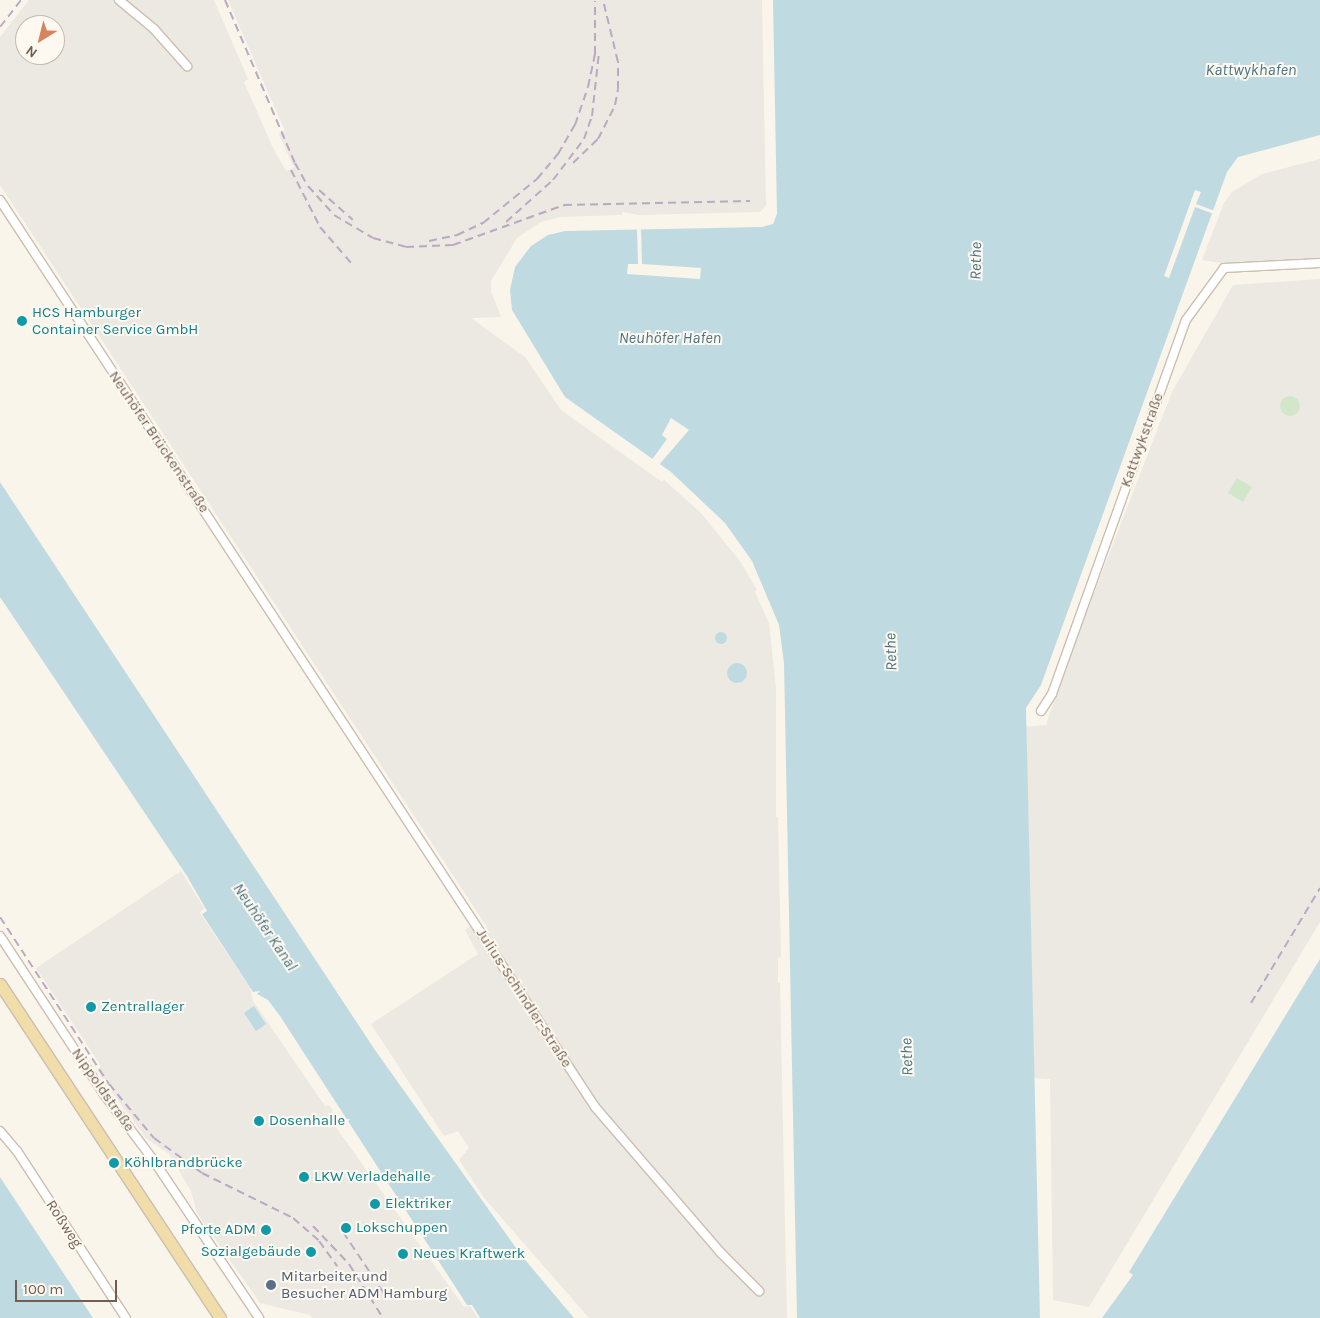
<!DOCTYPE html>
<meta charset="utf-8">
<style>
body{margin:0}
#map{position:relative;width:1320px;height:1318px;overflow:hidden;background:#faf5ea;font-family:Karla,sans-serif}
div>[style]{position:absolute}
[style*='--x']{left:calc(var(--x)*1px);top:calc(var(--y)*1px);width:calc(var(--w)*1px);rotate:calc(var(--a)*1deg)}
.industrial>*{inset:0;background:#ece8e2}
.green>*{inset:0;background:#d2e7c9}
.round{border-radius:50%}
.water>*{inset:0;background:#c0dae2}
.pier>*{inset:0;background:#faf5ea}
.roads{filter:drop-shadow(1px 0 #cbbfb1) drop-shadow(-1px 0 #cbbfb1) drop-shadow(0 1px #cbbfb1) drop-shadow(0 -1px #cbbfb1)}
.street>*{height:8px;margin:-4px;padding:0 4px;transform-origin:4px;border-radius:4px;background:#fff}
.primary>*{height:11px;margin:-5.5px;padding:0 5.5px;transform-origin:5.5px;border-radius:5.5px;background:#f1ddaa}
.rail>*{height:2px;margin-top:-1px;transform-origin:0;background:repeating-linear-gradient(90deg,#baa9c3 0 8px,transparent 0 13px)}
.dots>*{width:14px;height:14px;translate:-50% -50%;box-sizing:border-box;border:2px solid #fdf9f0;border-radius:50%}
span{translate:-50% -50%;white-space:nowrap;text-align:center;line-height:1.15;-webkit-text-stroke:4px #fdf9f0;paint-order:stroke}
.culture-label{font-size:15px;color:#0d838f}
.left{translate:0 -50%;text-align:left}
.right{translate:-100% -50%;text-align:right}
.street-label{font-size:15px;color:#725f50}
.service-label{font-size:15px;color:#4e5e75}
.water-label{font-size:16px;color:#4c7483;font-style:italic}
.north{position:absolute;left:15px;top:15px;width:50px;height:50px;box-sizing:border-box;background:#fdf9f0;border:1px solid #c5bbb0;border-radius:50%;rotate:216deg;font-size:14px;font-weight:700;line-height:20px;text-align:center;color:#725f50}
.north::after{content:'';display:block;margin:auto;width:18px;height:22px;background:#d6845d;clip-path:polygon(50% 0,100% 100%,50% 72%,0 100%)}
.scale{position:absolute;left:15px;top:1280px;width:102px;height:22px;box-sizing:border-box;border:2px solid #725f50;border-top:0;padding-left:6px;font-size:15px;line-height:18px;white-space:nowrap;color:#725f50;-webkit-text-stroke:4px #fdf9f0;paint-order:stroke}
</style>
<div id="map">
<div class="industrial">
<i style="clip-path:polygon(evenodd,29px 0,214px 0,248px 79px,244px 82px,272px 146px,286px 171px,294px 168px,279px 134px,285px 131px,228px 0,762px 0,766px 206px,760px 212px,639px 215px,622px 212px,622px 215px,560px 217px,541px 222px,517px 238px,491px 281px,491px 291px,501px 317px,471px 318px,525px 357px,561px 410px,662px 482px,664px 480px,701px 513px,740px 561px,757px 590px,755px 592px,769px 623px,776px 688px,776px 817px,778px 817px,781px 957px,778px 958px,778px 983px,780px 983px,787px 1318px,589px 1318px,485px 1199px,459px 1160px,469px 1148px,458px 1131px,444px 1136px,371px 1024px,478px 954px,465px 930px,478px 921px,483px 929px,487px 927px,0 185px,0 37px,29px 0,25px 25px,55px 25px,55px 55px,25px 55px,25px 25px)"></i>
<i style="clip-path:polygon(1320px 159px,1320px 262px,1235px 265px,1202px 260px,1224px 203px,1232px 192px,1262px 174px)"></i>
<i style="clip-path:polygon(1320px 279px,1320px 922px,1089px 1307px,1053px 1300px,1050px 1079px,1031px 1078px,1021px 727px,1046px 725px,1066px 665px,1172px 392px,1233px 285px)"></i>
<i style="clip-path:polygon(181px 871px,204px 908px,200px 913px,250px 988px,253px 1001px,325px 1106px,329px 1105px,333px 1110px,330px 1119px,464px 1307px,470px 1306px,478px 1318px,312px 1318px,310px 1315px,260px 1303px,197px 1213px,191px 1191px,169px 1154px,147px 1139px,111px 1091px,97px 1070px,101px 1066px,36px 968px)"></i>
</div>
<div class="green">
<i class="round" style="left:1280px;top:396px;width:20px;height:20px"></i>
<i style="clip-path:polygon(1237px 478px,1252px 487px,1243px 502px,1228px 493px)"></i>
</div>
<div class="water">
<i style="clip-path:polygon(773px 0,1320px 0,1320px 135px,1238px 157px,1227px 172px,1041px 685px,1026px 708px,1040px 1318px,797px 1318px,784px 663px,779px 625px,752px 561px,725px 523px,671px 472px,565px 397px,512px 310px,510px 290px,515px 267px,531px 246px,548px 235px,565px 231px,762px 227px,773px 224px,777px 214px)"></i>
<i style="clip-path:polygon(0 482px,375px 1050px,521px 1255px,574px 1318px,480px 1318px,472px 1305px,467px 1305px,280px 1016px,268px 1000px,257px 994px,260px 991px,253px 992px,202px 914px,207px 911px,187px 876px,0 597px)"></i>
<i class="round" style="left:715px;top:632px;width:12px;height:12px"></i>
<i class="round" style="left:727px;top:663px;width:20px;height:20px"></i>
<i style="clip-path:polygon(1320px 959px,1320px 1318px,1102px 1318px,1133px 1275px,1129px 1272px)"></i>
<i style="clip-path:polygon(254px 1006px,266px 1024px,256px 1031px,244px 1013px)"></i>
<i style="clip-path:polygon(0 1177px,93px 1318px,0 1318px)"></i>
</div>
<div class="pier">
<i style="clip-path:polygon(1195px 190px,1201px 192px,1196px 204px,1215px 211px,1214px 214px,1195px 207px,1169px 278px,1164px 276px)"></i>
<i style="clip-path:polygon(641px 227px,642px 264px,701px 268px,700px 279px,627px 274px,628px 264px,638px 264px,637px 228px)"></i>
<i style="clip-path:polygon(671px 418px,689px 430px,658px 466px,651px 461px,667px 439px,662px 435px)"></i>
</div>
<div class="roads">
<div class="street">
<i style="--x:119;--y:0;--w:45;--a:39.6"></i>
<i style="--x:154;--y:29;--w:50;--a:48.3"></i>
<i style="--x:0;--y:200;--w:1085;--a:56.73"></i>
<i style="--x:595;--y:1107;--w:193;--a:49.2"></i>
<i style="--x:721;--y:1253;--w:54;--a:45"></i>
<i style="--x:1041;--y:711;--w:20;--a:-57"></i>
<i style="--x:1052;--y:694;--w:397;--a:-70.3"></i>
<i style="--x:1186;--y:320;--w:64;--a:-53.8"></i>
<i style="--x:1224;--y:268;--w:96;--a:-3"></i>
<i style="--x:0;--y:936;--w:188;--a:56.7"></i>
<i style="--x:103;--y:1093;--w:85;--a:53.1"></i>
<i style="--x:154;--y:1161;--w:189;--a:56.2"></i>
<i style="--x:0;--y:1131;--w:26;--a:50"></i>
<i style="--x:17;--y:1151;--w:199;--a:56.9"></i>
</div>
<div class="primary">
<i style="--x:0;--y:984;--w:400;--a:56.6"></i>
</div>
</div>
<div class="rail">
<i style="--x:225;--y:0;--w:177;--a:66.8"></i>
<i style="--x:295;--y:163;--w:26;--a:61"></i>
<i style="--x:308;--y:186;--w:39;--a:48"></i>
<i style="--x:334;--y:215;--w:45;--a:30.5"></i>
<i style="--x:373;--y:238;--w:34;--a:15"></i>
<i style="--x:406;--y:247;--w:47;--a:-2.4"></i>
<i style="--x:453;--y:245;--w:118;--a:-19.8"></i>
<i style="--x:564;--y:205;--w:186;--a:-1.2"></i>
<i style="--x:0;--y:27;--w:34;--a:-52"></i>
<i style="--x:573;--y:163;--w:35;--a:-44"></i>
<i style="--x:598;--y:139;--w:38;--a:-63"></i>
<i style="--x:615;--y:105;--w:16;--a:-79"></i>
<i style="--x:618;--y:89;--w:27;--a:-90"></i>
<i style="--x:618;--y:62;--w:64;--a:-103.6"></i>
<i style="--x:291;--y:170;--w:64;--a:63"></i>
<i style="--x:320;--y:227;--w:49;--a:49.1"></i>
<i style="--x:319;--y:190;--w:45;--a:41.4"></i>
<i style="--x:506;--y:222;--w:63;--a:-41.8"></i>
<i style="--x:553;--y:180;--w:51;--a:-52.9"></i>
<i style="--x:584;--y:139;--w:24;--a:-71"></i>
<i style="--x:592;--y:116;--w:63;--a:-83.7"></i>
<i style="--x:429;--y:241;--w:29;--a:-12"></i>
<i style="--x:457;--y:235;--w:29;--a:-25"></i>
<i style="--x:483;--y:223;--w:70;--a:-39.2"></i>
<i style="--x:537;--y:179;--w:33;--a:-50"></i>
<i style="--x:558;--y:154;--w:34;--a:-60"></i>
<i style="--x:575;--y:125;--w:40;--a:-71.1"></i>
<i style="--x:588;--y:87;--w:34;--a:-78"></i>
<i style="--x:595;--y:54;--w:53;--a:-90"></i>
<i style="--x:0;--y:917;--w:199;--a:56.9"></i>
<i style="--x:109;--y:1084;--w:70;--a:50.2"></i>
<i style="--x:154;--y:1138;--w:59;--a:36.1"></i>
<i style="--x:202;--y:1173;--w:102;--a:26.3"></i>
<i style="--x:293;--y:1218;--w:35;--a:41"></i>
<i style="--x:319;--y:1241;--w:31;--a:54"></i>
<i style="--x:1251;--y:1003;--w:134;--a:-59"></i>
<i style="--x:313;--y:1226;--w:52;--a:46.5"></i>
<i style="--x:349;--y:1264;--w:64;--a:57.8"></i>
<i style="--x:343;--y:1232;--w:79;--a:56.3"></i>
</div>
<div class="dots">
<i style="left:22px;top:321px;background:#0f9aa8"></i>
<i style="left:91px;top:1007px;background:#0f9aa8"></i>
<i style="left:259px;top:1121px;background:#0f9aa8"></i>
<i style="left:114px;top:1163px;background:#0f9aa8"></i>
<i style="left:304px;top:1177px;background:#0f9aa8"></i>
<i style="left:375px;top:1204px;background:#0f9aa8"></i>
<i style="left:346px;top:1228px;background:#0f9aa8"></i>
<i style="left:266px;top:1230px;background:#0f9aa8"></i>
<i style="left:311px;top:1252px;background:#0f9aa8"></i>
<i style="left:403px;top:1254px;background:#0f9aa8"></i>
<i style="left:271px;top:1285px;background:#5c6f8a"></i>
</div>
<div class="culture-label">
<span class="left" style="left:32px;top:321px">HCS Hamburger<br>Container Service GmbH</span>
<span class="left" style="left:101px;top:1007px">Zentrallager</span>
<span class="left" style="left:269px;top:1121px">Dosenhalle</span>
<span class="left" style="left:124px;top:1163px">Köhlbrandbrücke</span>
<span class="left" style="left:314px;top:1177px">LKW Verladehalle</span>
<span class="left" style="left:385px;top:1204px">Elektriker</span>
<span class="left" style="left:356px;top:1228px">Lokschuppen</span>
<span class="right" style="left:256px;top:1230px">Pforte ADM</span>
<span class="right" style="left:301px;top:1252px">Sozialgebäude</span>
<span class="left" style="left:413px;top:1254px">Neues Kraftwerk</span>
</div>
<div class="street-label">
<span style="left:1142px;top:440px;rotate:-70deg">Kattwykstraße</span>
<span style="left:159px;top:442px;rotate:56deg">Neuhöfer Brückenstraße</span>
<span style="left:524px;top:998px;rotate:57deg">Julius-Schindler-Straße</span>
<span style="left:103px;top:1090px;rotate:55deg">Nippoldstraße</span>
<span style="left:64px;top:1224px;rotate:57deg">Roßweg</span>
</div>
<div class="service-label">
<span class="left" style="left:281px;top:1285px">Mitarbeiter und<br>Besucher ADM Hamburg</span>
</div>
<div class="water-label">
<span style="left:1251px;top:70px">Kattwykhafen</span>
<span style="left:976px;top:261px;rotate:-89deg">Rethe</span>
<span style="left:670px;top:338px">Neuhöfer Hafen</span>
<span style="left:891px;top:652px;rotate:-92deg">Rethe</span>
<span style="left:265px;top:927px;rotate:56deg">Neuhöfer Kanal</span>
<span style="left:907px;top:1057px;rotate:-92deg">Rethe</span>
</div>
<div class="north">N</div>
<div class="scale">100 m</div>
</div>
